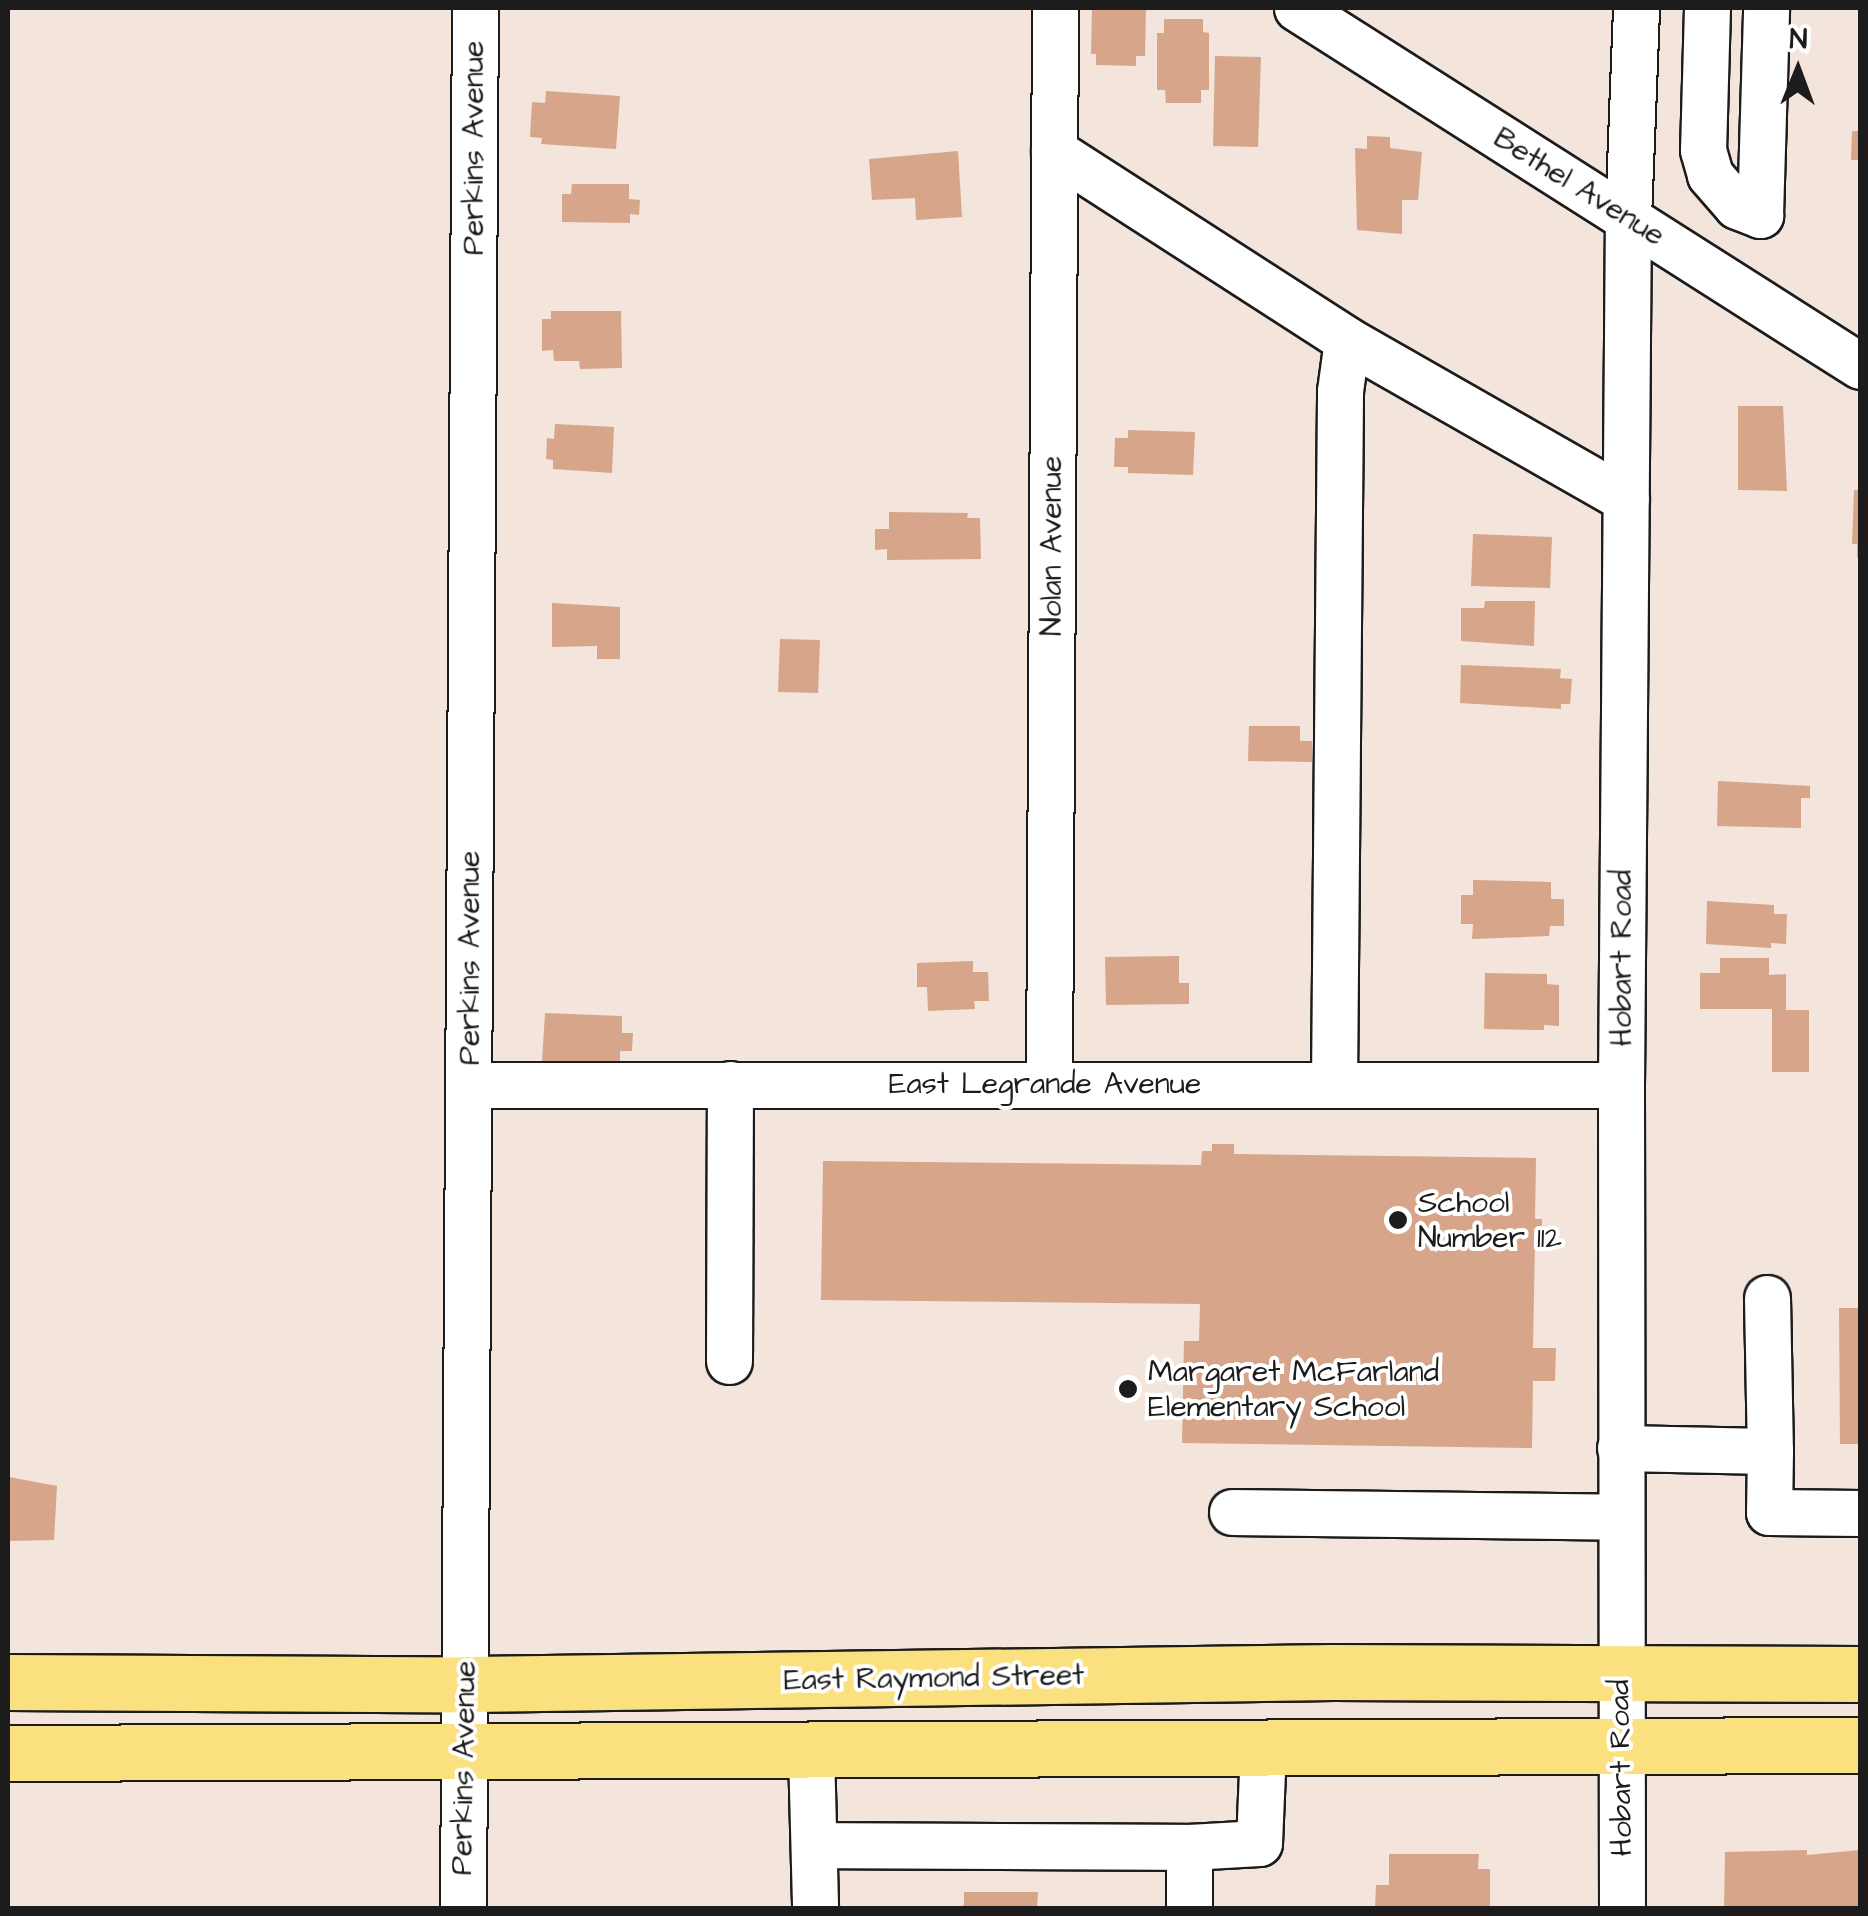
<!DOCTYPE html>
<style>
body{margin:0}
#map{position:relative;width:1868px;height:1916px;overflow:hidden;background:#f3e4dc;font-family:"Architects Daughter",sans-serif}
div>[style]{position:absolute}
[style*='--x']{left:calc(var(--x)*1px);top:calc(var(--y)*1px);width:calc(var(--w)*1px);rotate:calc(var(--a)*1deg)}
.building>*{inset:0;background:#d7a58a}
.roads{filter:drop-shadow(2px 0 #1c1c1c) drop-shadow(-2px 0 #1c1c1c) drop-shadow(0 2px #1c1c1c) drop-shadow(0 -2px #1c1c1c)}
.minor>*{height:45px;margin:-22.5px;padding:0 22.5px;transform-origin:22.5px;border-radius:22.5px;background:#fff}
.major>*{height:55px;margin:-27.5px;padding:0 27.5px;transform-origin:27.5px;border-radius:27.5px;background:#fbe080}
.dots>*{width:28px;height:28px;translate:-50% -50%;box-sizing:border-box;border:5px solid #fff;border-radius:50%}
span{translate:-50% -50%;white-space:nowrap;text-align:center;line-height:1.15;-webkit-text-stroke:8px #fff;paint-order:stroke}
.street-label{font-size:30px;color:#1c1c1c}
.poi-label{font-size:30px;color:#1c1c1c}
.left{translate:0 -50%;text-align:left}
.frame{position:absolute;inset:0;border:10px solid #1c1c1c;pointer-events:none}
.north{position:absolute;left:1748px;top:20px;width:100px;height:100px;-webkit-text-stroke:8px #fff;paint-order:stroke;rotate:1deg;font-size:28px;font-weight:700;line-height:40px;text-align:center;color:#1c1c1c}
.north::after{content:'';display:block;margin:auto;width:35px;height:45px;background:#1c1c1c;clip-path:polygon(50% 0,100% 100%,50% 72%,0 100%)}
</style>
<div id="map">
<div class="building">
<i style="clip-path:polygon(1092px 8px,1146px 8px,1145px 56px,1136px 56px,1136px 66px,1096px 65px,1096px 54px,1091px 54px)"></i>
<i style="clip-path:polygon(1164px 19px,1203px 19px,1203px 32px,1209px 33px,1209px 90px,1201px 90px,1201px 103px,1166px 103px,1165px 90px,1157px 90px,1157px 33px,1164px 33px)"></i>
<i style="clip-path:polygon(1215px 56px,1261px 57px,1258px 147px,1213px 146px)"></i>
<i style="clip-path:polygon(546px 91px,620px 96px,616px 149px,541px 144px,542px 138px,530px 137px,532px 102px,545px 103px)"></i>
<i style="clip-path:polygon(1852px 131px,1860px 131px,1860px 160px,1851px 160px)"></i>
<i style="clip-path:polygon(1367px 136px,1390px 137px,1390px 148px,1422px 152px,1418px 200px,1402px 200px,1402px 234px,1357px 230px,1355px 148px,1367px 149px)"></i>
<i style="clip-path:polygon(958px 151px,962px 217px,916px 220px,915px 198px,872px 200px,869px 159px)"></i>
<i style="clip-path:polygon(572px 184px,629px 184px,629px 199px,640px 200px,639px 215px,630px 214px,630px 223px,562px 222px,562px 194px,571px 194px)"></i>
<i style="clip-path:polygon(551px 311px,621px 311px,622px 368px,580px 369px,579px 361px,554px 361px,553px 350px,542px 351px,542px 319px,551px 319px)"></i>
<i style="clip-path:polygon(1738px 406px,1783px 406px,1787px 491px,1738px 490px)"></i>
<i style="clip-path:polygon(555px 424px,614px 427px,612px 473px,553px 469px,553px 460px,546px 459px,547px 438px,554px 439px)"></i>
<i style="clip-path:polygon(1128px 430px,1195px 432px,1193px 475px,1128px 473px,1128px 467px,1114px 467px,1115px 438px,1128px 438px)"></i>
<i style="clip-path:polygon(1854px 490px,1860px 490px,1860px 558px,1857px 558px,1857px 544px,1852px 544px)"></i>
<i style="clip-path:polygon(889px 512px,968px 513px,967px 518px,980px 518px,981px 559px,887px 560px,887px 549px,875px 550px,875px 529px,889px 529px)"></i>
<i style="clip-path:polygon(1473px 534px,1552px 537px,1550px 588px,1471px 586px)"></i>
<i style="clip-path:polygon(1485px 601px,1535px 601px,1534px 646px,1461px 641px,1461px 608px,1484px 608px)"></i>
<i style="clip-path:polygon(552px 603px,620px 607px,620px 659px,597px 659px,597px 646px,552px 647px)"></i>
<i style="clip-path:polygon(780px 639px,820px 640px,818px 693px,778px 692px)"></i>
<i style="clip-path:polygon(1461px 665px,1561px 669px,1560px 678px,1572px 679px,1570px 704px,1561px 704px,1561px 709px,1460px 703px)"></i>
<i style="clip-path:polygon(1249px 726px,1300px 726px,1300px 741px,1312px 741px,1312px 762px,1248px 761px)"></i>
<i style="clip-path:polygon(1718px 781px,1810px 786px,1810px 798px,1801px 798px,1801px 828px,1717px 826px)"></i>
<i style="clip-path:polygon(1473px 880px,1551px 882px,1551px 899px,1564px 899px,1564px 926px,1550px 926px,1549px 936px,1472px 939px,1473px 924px,1461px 924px,1461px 895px,1473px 895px)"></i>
<i style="clip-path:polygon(1707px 901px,1774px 905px,1774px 914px,1787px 914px,1786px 944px,1771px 943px,1771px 948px,1706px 944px)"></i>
<i style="clip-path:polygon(1179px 956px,1179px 983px,1189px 983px,1189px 1004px,1106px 1005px,1105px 957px)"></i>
<i style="clip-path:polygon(1720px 958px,1769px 958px,1769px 975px,1786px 974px,1786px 1010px,1809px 1010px,1809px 1072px,1772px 1072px,1772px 1009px,1700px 1009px,1700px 973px,1720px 973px)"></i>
<i style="clip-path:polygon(973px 961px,973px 972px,988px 972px,989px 1001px,974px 1001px,975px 1009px,928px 1011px,927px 987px,917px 987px,917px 963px)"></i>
<i style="clip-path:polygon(1485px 973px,1547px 974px,1547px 984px,1559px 985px,1559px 1026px,1544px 1025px,1544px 1030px,1484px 1029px)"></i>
<i style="clip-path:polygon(545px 1013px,622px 1016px,622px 1033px,633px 1033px,632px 1051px,620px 1051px,620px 1065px,542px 1062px)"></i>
<i style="clip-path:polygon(1212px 1144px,1234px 1144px,1234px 1154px,1536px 1158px,1535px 1219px,1542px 1219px,1542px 1242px,1535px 1242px,1533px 1348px,1556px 1348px,1555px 1381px,1533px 1381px,1532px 1448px,1182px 1443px,1184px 1341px,1199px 1341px,1200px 1304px,821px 1300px,823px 1161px,1201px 1165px,1202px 1151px,1212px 1151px)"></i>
<i style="clip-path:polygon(1839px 1308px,1860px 1308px,1860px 1444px,1840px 1444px)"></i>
<i style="clip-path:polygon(9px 1477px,57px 1486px,54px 1540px,8px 1541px)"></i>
<i style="clip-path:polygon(1807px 1850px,1807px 1855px,1860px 1850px,1860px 1908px,1724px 1908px,1725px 1852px)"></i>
<i style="clip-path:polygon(1389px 1854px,1479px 1854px,1478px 1869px,1490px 1869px,1490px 1908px,1375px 1908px,1376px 1885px,1389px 1885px)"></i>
<i style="clip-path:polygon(964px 1892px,1038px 1892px,1037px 1908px,958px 1908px,964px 1905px)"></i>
</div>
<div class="roads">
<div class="minor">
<i style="--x:1297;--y:8;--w:667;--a:32.45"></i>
<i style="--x:1707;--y:8;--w:142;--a:91.6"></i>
<i style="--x:1703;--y:150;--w:26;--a:74"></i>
<i style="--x:1710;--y:175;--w:41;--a:48.9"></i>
<i style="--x:1737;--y:206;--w:25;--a:21"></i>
<i style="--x:1760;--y:215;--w:207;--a:-88.3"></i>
<i style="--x:1054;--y:151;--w:349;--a:32.8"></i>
<i style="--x:1347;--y:340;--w:321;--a:29.7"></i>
<i style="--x:1049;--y:1084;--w:1076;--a:-89.68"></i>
<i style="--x:1334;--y:1084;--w:693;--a:-89.5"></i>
<i style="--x:1340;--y:391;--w:51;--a:-82.2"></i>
<i style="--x:470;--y:1085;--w:1151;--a:0"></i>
<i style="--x:1767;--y:1298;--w:153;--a:88.9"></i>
<i style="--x:729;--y:1361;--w:277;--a:-89.8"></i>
<i style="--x:1620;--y:1448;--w:150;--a:1.1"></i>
<i style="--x:1770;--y:1451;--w:61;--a:90.9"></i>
<i style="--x:1769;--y:1512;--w:91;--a:0.6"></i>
<i style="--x:1232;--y:1512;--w:388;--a:0.7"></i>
<i style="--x:811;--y:1751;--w:157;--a:88.5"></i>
<i style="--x:814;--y:1845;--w:375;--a:0.3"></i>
<i style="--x:1189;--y:1847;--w:61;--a:90"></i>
<i style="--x:1189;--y:1847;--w:70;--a:-3.3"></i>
<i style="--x:1259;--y:1843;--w:96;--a:-87.6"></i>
<i style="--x:463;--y:1908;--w:1900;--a:-89.64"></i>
<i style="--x:1622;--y:1908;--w:823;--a:-90.07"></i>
<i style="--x:1621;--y:1085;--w:867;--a:-89.54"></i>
<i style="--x:1628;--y:218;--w:210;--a:-87.8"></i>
</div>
<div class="major">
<i style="--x:8;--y:1682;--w:457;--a:0.3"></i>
<i style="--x:465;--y:1684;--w:868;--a:-0.79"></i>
<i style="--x:1333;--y:1672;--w:527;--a:0.22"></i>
<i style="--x:8;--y:1753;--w:1852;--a:-0.25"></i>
</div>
</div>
<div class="dots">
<i style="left:1398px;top:1220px;background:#1c1c1c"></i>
<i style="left:1128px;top:1389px;background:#1c1c1c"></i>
</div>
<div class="street-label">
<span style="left:474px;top:148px;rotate:-90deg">Perkins Avenue</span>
<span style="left:1579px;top:187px;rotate:32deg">Bethel Avenue</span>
<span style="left:1052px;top:546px;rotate:-90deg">Nolan Avenue</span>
<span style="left:470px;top:958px;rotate:-90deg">Perkins Avenue</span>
<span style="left:1622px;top:958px;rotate:-90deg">Hobart Road</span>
<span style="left:1045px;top:1084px">East Legrande Avenue</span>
<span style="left:934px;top:1678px;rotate:-1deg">East Raymond Street</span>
<span style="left:464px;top:1768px;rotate:-89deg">Perkins Avenue</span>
<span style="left:1621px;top:1768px;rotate:-91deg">Hobart Road</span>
</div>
<div class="poi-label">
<span class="left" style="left:1418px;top:1220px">School<br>Number 112</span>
<span class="left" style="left:1148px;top:1389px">Margaret McFarland<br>Elementary School</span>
</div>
<div class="frame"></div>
<div class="north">N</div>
</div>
